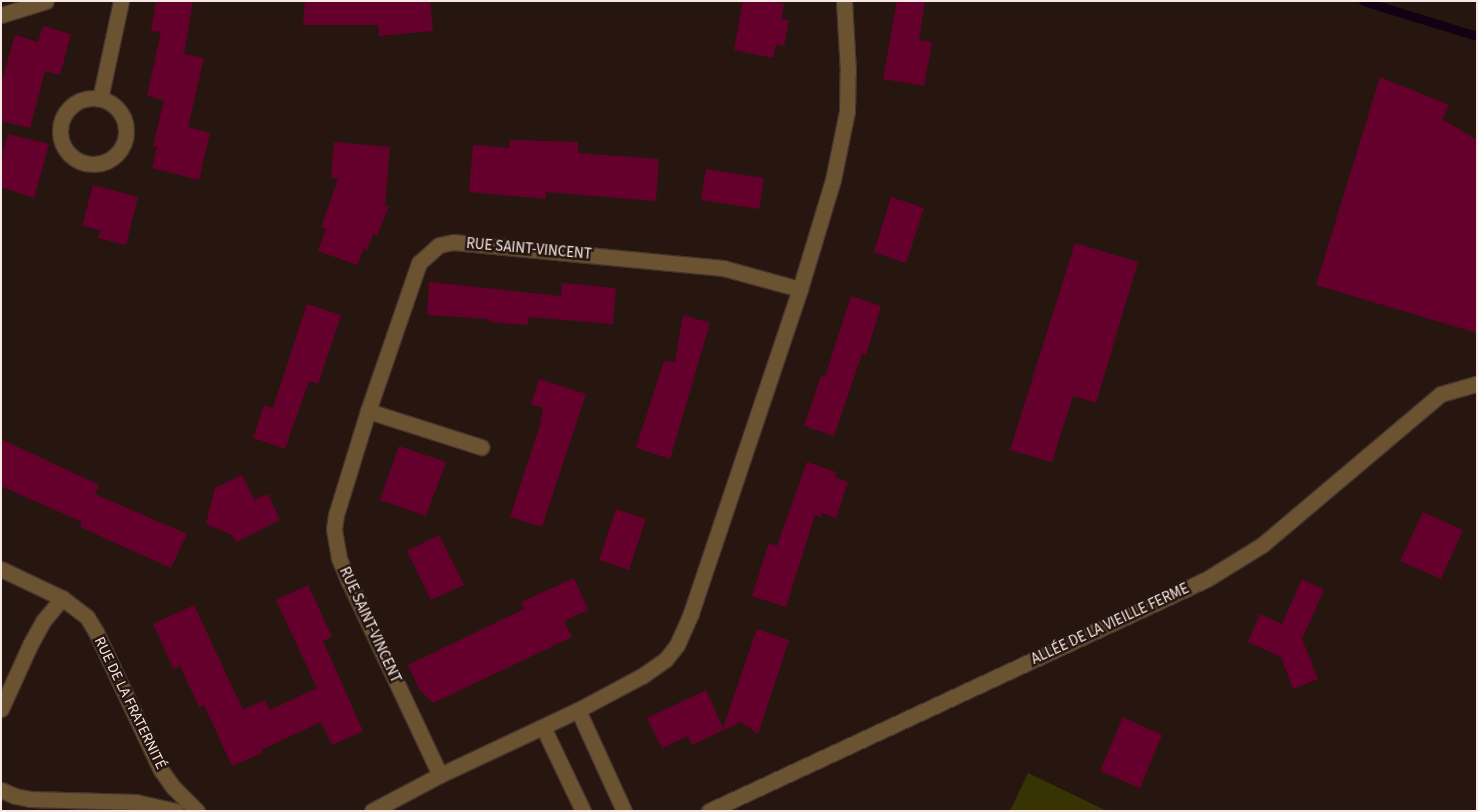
<!DOCTYPE html>
<meta charset="utf-8">
<style>
body{margin:0}
#map{position:relative;width:1478px;height:812px;overflow:hidden;background:#271610;font-family:"Source Sans 3",sans-serif}
div>[style]{position:absolute}
[style*='--x']{left:calc(var(--x)*1px);top:calc(var(--y)*1px);width:calc(var(--w)*1px);rotate:calc(var(--a)*1deg)}
.green>*{inset:0;background:#363403}
.stream>*{height:9px;margin:-4.5px;padding:0 4.5px;transform-origin:4.5px;border-radius:4.5px;background:#130012}
.building>*{inset:0;background:#64002b}
.roads{filter:drop-shadow(1px 0 #44342e) drop-shadow(-1px 0 #44342e) drop-shadow(0 1px #44342e) drop-shadow(0 -1px #44342e)}
.street>*{height:15px;margin:-7.5px;padding:0 7.5px;transform-origin:7.5px;border-radius:7.5px;background:#6b5231}
.street>.ring{margin:-7.5px;padding:0;box-sizing:content-box;background:none;border:15px solid #6b5231;border-radius:50%}
span{translate:-50% -50%;white-space:nowrap;text-align:center;line-height:1.15;-webkit-text-stroke:5px #271610;paint-order:stroke}
.street-label{font-size:15px;color:#f7eae6}
.frame{position:absolute;inset:0;border:2px solid #f7eae6;pointer-events:none}
</style>
<div id="map">
<div class="green">
<i style="clip-path:polygon(1028px 773px,1107px 811px,1010px 811px)"></i>
</div>
<div class="stream">
<i style="--x:1363;--y:1;--w:119;--a:17.1"></i>
</div>
<div class="building">
<i style="clip-path:polygon(156px 1px,193px 1px,184px 54px,204px 58px,188px 127px,210px 133px,199px 180px,152px 168px,157px 147px,153px 146px,164px 100px,147px 96px,161px 32px,151px 31px)"></i>
<i style="clip-path:polygon(305px 1px,430px 1px,433px 31px,379px 36px,378px 25px,303px 25px)"></i>
<i style="clip-path:polygon(743px 1px,771px 1px,784px 4px,781px 19px,789px 20px,784px 46px,776px 44px,773px 58px,734px 50px)"></i>
<i style="clip-path:polygon(897px 1px,925px 1px,919px 40px,932px 42px,924px 86px,883px 79px)"></i>
<i style="clip-path:polygon(43px 26px,71px 34px,60px 75px,45px 71px,30px 128px,1px 121px,1px 84px,15px 35px,38px 42px)"></i>
<i style="clip-path:polygon(1380px 77px,1449px 105px,1442px 119px,1477px 140px,1477px 333px,1316px 285px)"></i>
<i style="clip-path:polygon(8px 134px,49px 144px,34px 198px,1px 187px,1px 160px)"></i>
<i style="clip-path:polygon(510px 140px,578px 142px,578px 153px,659px 159px,656px 201px,546px 192px,546px 199px,469px 192px,473px 145px,509px 148px)"></i>
<i style="clip-path:polygon(334px 142px,390px 147px,385px 206px,389px 206px,377px 236px,373px 234px,367px 250px,364px 248px,357px 265px,318px 251px,326px 229px,321px 227px,338px 179px,331px 178px)"></i>
<i style="clip-path:polygon(706px 169px,764px 178px,759px 209px,701px 200px)"></i>
<i style="clip-path:polygon(93px 185px,138px 197px,126px 245px,98px 238px,101px 230px,82px 226px)"></i>
<i style="clip-path:polygon(891px 197px,924px 208px,906px 263px,874px 252px)"></i>
<i style="clip-path:polygon(1075px 243px,1138px 262px,1096px 403px,1073px 396px,1052px 462px,1010px 450px)"></i>
<i style="clip-path:polygon(429px 282px,561px 296px,562px 283px,616px 288px,613px 324px,529px 317px,528px 325px,489px 322px,490px 319px,427px 315px)"></i>
<i style="clip-path:polygon(851px 296px,881px 306px,866px 355px,862px 354px,834px 436px,804px 426px,821px 376px,825px 377px)"></i>
<i style="clip-path:polygon(307px 304px,341px 315px,318px 384px,309px 381px,285px 449px,253px 438px,264px 405px,273px 408px)"></i>
<i style="clip-path:polygon(683px 315px,710px 323px,670px 459px,636px 448px,664px 361px,675px 362px)"></i>
<i style="clip-path:polygon(539px 379px,586px 394px,542px 527px,510px 517px,540px 425px,543px 408px,531px 404px)"></i>
<i style="clip-path:polygon(1px 439px,99px 485px,95px 494px,187px 534px,171px 568px,80px 527px,82px 522px,1px 486px)"></i>
<i style="clip-path:polygon(399px 446px,446px 462px,426px 516px,380px 500px)"></i>
<i style="clip-path:polygon(807px 462px,836px 472px,835px 477px,848px 482px,836px 518px,822px 513px,821px 517px,815px 515px,786px 607px,752px 596px,769px 543px,777px 546px)"></i>
<i style="clip-path:polygon(242px 475px,254px 500px,268px 494px,280px 520px,236px 542px,232px 535px,206px 524px,215px 488px)"></i>
<i style="clip-path:polygon(616px 509px,646px 519px,629px 570px,599px 560px)"></i>
<i style="clip-path:polygon(1423px 512px,1463px 530px,1441px 579px,1400px 561px)"></i>
<i style="clip-path:polygon(439px 535px,464px 585px,431px 600px,407px 551px)"></i>
<i style="clip-path:polygon(574px 578px,588px 610px,564px 621px,572px 637px,433px 703px,419px 689px,408px 665px,524px 609px,521px 602px)"></i>
<i style="clip-path:polygon(1302px 579px,1324px 590px,1302px 639px,1318px 679px,1293px 689px,1281px 657px,1248px 642px,1260px 614px,1282px 624px)"></i>
<i style="clip-path:polygon(308px 585px,332px 637px,323px 641px,363px 731px,332px 745px,321px 722px,261px 750px,262px 753px,232px 766px,204px 705px,199px 707px,180px 666px,174px 670px,153px 624px,194px 605px,243px 710px,265px 700px,270px 710px,317px 688px,276px 600px)"></i>
<i style="clip-path:polygon(757px 629px,789px 640px,758px 734px,741px 722px,692px 745px,688px 736px,662px 748px,647px 718px,706px 690px,723px 728px)"></i>
<i style="clip-path:polygon(1123px 717px,1162px 735px,1140px 788px,1100px 771px)"></i>
</div>
<div class="roads">
<div class="street">
<i style="--x:1;--y:15;--w:47;--a:-17.3"></i>
<i class="ring" style="left:60px;top:98px;width:51px;height:51px"></i>
<i style="--x:100;--y:99;--w:100;--a:-77.9"></i>
<i style="--x:368;--y:411;--w:119;--a:17.7"></i>
<i style="--x:1;--y:569;--w:68;--a:25.4"></i>
<i style="--x:62;--y:598;--w:31;--a:37"></i>
<i style="--x:87;--y:617;--w:17;--a:59"></i>
<i style="--x:96;--y:632;--w:153;--a:64.8"></i>
<i style="--x:161;--y:770;--w:21;--a:55"></i>
<i style="--x:173;--y:787;--w:34;--a:45"></i>
<i style="--x:1;--y:709;--w:72;--a:-65.6"></i>
<i style="--x:31;--y:643;--w:25;--a:-61"></i>
<i style="--x:43;--y:621;--w:30;--a:-50"></i>
<i style="--x:578;--y:710;--w:111;--a:65.5"></i>
<i style="--x:543;--y:727;--w:93;--a:64.5"></i>
<i style="--x:440;--y:775;--w:213;--a:-115.2"></i>
<i style="--x:349;--y:582;--w:26;--a:-113"></i>
<i style="--x:339;--y:558;--w:29;--a:-100"></i>
<i style="--x:334;--y:529;--w:14;--a:-82"></i>
<i style="--x:336;--y:515;--w:109;--a:-72.9"></i>
<i style="--x:368;--y:411;--w:157;--a:-71"></i>
<i style="--x:419;--y:263;--w:27;--a:-42"></i>
<i style="--x:439;--y:245;--w:14;--a:-12"></i>
<i style="--x:453;--y:242;--w:271;--a:5.5"></i>
<i style="--x:723;--y:268;--w:80;--a:15.3"></i>
<i style="--x:1;--y:790;--w:15;--a:23"></i>
<i style="--x:15;--y:796;--w:15;--a:11"></i>
<i style="--x:30;--y:799;--w:106;--a:1.6"></i>
<i style="--x:136;--y:802;--w:41;--a:12.7"></i>
<i style="--x:372;--y:811;--w:77;--a:-27.9"></i>
<i style="--x:440;--y:775;--w:153;--a:-25.2"></i>
<i style="--x:578;--y:710;--w:72;--a:-28"></i>
<i style="--x:642;--y:676;--w:29;--a:-35"></i>
<i style="--x:666;--y:659;--w:18;--a:-52"></i>
<i style="--x:677;--y:645;--w:35;--a:-66"></i>
<i style="--x:691;--y:613;--w:342;--a:-71.4"></i>
<i style="--x:800;--y:289;--w:114;--a:-73.2"></i>
<i style="--x:833;--y:180;--w:70;--a:-78.5"></i>
<i style="--x:847;--y:111;--w:39;--a:-89"></i>
<i style="--x:848;--y:72;--w:71;--a:-93.2"></i>
<i style="--x:709;--y:811;--w:549;--a:-24.98"></i>
<i style="--x:1207;--y:579;--w:65;--a:-31.7"></i>
<i style="--x:1262;--y:545;--w:234;--a:-40.2"></i>
<i style="--x:1441;--y:394;--w:37;--a:-16"></i>
</div>
</div>
<div class="street-label">
<span style="left:529px;top:249px;rotate:5deg">RUE SAINT-VINCENT</span>
<span style="left:1110px;top:624px;rotate:-25deg">ALLÉE DE LA VIEILLE FERME</span>
<span style="left:370px;top:625px;rotate:65deg">RUE SAINT-VINCENT</span>
<span style="left:130px;top:703px;rotate:64deg">RUE DE LA FRATERNITÉ</span>
</div>
<div class="frame"></div>
</div>
